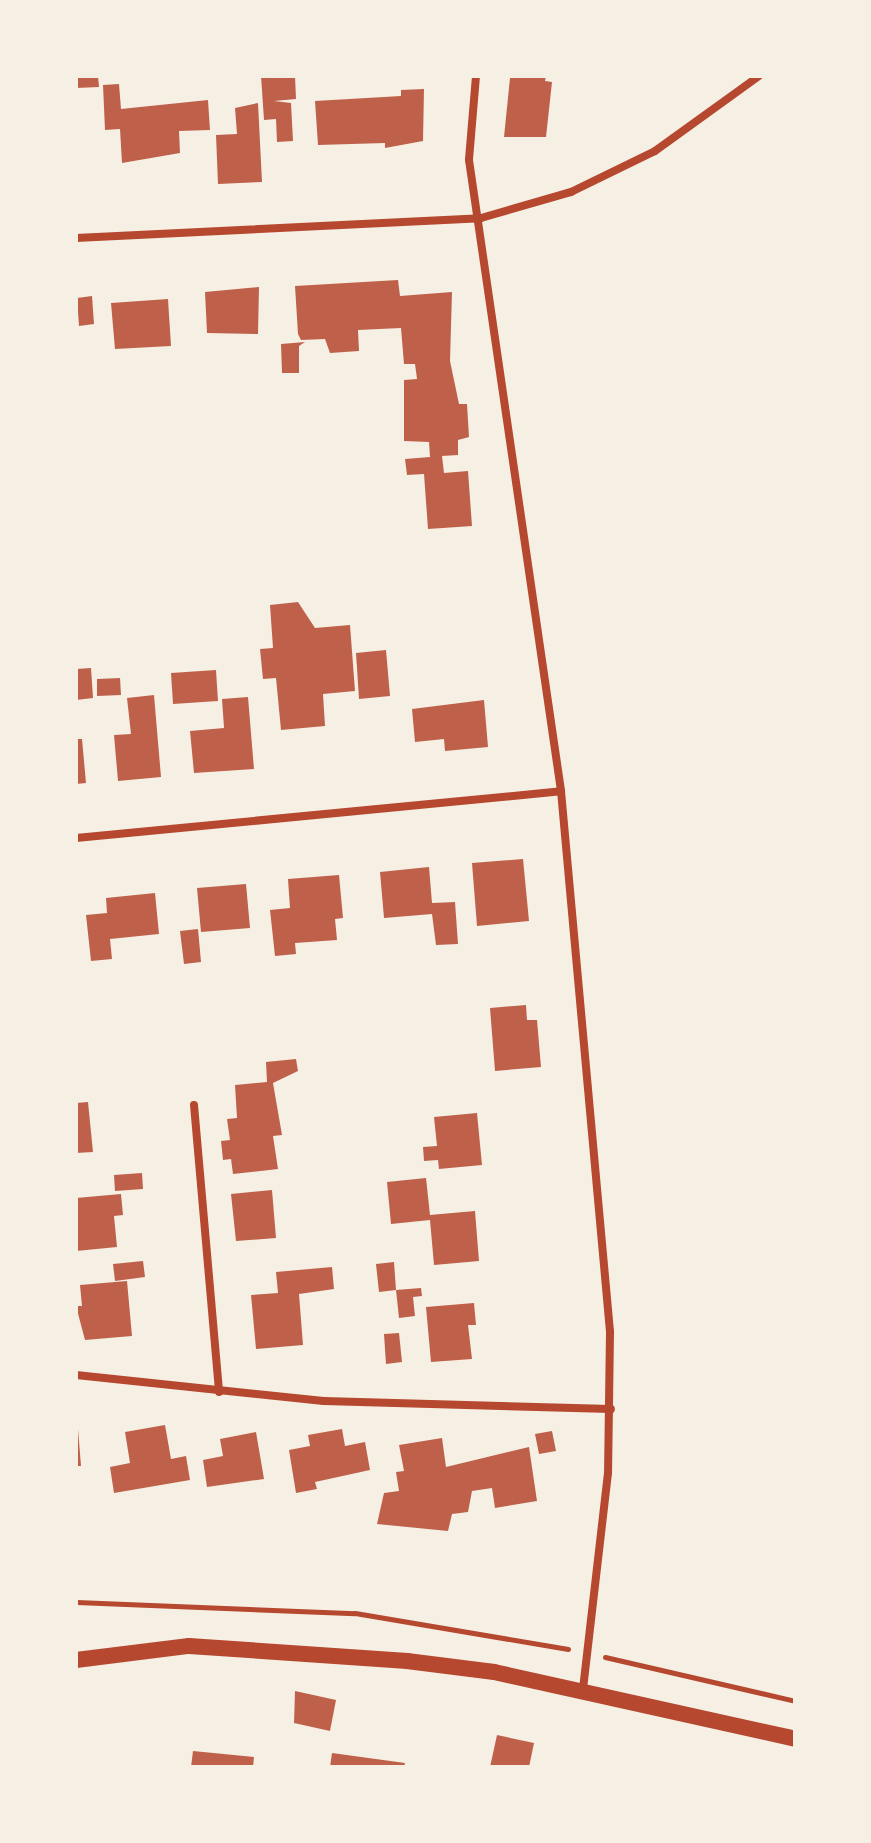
<!DOCTYPE html>
<style>
body{margin:0}
#map{position:relative;width:871px;height:1843px;overflow:hidden;background:#f6efe4;font-family:"Public Sans",sans-serif}
div>[style]{position:absolute}
[style*='--x']{left:calc(var(--x)*1px);top:calc(var(--y)*1px);width:calc(var(--w)*1px);rotate:calc(var(--a)*1deg)}
.building>*{inset:0;background:#bf614a}
.path>*{height:5px;margin:-2.5px;padding:0 2.5px;transform-origin:2.5px;border-radius:2.5px;background:#b5482f}
.minor>*{height:8px;margin:-4px;padding:0 4px;transform-origin:4px;border-radius:4px;background:#b5482f}
.secondary>*{height:16px;margin:-8px;padding:0 8px;transform-origin:8px;border-radius:8px;background:#b5482f}
span{translate:-50% -50%;white-space:nowrap;text-align:center;line-height:1.15;-webkit-text-stroke:7px #f6efe4;paint-order:stroke}
.frame{position:absolute;inset:0;border:78px solid #f6efe4;pointer-events:none}
</style>
<div id="map">
<div class="building">
<i style="clip-path:polygon(76px 76px,98px 76px,99px 87px,76px 88px)"></i>
<i style="clip-path:polygon(261px 76px,295px 76px,296px 99px,274px 101px,291px 103px,293px 141px,277px 142px,276px 119px,264px 120px)"></i>
<i style="clip-path:polygon(546px 76px,545px 81px,552px 82px,546px 137px,504px 137px,510px 78px)"></i>
<i style="clip-path:polygon(119px 84px,121px 109px,208px 100px,210px 130px,179px 131px,180px 153px,122px 163px,120px 129px,105px 130px,103px 85px)"></i>
<i style="clip-path:polygon(424px 89px,423px 141px,385px 148px,385px 143px,318px 145px,315px 101px,401px 96px,401px 90px)"></i>
<i style="clip-path:polygon(258px 103px,262px 182px,218px 184px,216px 135px,237px 134px,235px 108px)"></i>
<i style="clip-path:polygon(398px 280px,400px 296px,452px 292px,450px 361px,459px 404px,467px 404px,469px 437px,458px 440px,458px 455px,442px 456px,444px 473px,468px 471px,472px 526px,428px 529px,424px 474px,407px 475px,405px 459px,430px 457px,429px 442px,404px 441px,404px 380px,417px 379px,415px 364px,404px 364px,401px 328px,358px 330px,359px 351px,330px 353px,325px 339px,301px 340px,298px 334px,295px 286px)"></i>
<i style="clip-path:polygon(259px 287px,258px 334px,207px 333px,205px 292px)"></i>
<i style="clip-path:polygon(92px 296px,94px 324px,79px 326px,77px 298px)"></i>
<i style="clip-path:polygon(168px 299px,171px 346px,115px 349px,111px 303px)"></i>
<i style="clip-path:polygon(305px 342px,299px 346px,299px 373px,282px 373px,281px 344px)"></i>
<i style="clip-path:polygon(298px 602px,315px 628px,350px 625px,355px 691px,323px 694px,325px 726px,281px 730px,276px 678px,263px 679px,260px 649px,273px 648px,270px 605px)"></i>
<i style="clip-path:polygon(386px 650px,390px 696px,359px 699px,356px 653px)"></i>
<i style="clip-path:polygon(91px 668px,93px 698px,76px 700px,76px 669px)"></i>
<i style="clip-path:polygon(216px 670px,218px 701px,173px 704px,171px 673px)"></i>
<i style="clip-path:polygon(120px 678px,121px 695px,97px 696px,97px 679px)"></i>
<i style="clip-path:polygon(154px 695px,161px 777px,118px 781px,114px 735px,131px 734px,127px 698px)"></i>
<i style="clip-path:polygon(248px 697px,254px 769px,194px 773px,190px 731px,224px 728px,222px 699px)"></i>
<i style="clip-path:polygon(484px 700px,488px 747px,445px 751px,444px 739px,415px 742px,412px 709px)"></i>
<i style="clip-path:polygon(76px 739px,82px 739px,86px 783px,76px 784px)"></i>
<i style="clip-path:polygon(523px 859px,529px 921px,477px 926px,472px 863px)"></i>
<i style="clip-path:polygon(429px 867px,432px 903px,455px 902px,458px 944px,436px 945px,432px 914px,384px 918px,380px 872px)"></i>
<i style="clip-path:polygon(339px 875px,343px 918px,335px 919px,337px 940px,295px 943px,296px 954px,275px 956px,270px 910px,290px 908px,288px 879px)"></i>
<i style="clip-path:polygon(246px 884px,250px 928px,201px 932px,197px 888px)"></i>
<i style="clip-path:polygon(155px 893px,159px 934px,110px 939px,112px 959px,91px 961px,86px 915px,107px 913px,106px 898px)"></i>
<i style="clip-path:polygon(198px 929px,201px 962px,184px 964px,180px 931px)"></i>
<i style="clip-path:polygon(526px 1005px,527px 1020px,537px 1020px,541px 1067px,495px 1071px,490px 1008px)"></i>
<i style="clip-path:polygon(296px 1059px,298px 1071px,273px 1083px,282px 1135px,273px 1136px,278px 1169px,233px 1174px,231px 1159px,223px 1160px,221px 1141px,230px 1140px,227px 1119px,237px 1118px,235px 1085px,267px 1082px,266px 1062px)"></i>
<i style="clip-path:polygon(88px 1102px,93px 1152px,76px 1153px,76px 1103px)"></i>
<i style="clip-path:polygon(477px 1113px,482px 1165px,439px 1169px,438px 1160px,424px 1161px,423px 1147px,437px 1146px,434px 1117px)"></i>
<i style="clip-path:polygon(142px 1173px,143px 1189px,115px 1191px,114px 1175px)"></i>
<i style="clip-path:polygon(426px 1178px,430px 1215px,475px 1211px,479px 1261px,434px 1265px,430px 1220px,391px 1224px,387px 1182px)"></i>
<i style="clip-path:polygon(272px 1190px,276px 1238px,236px 1241px,231px 1194px)"></i>
<i style="clip-path:polygon(121px 1194px,123px 1215px,114px 1216px,117px 1247px,76px 1251px,76px 1198px)"></i>
<i style="clip-path:polygon(143px 1261px,145px 1277px,115px 1281px,113px 1264px)"></i>
<i style="clip-path:polygon(394px 1262px,396px 1290px,379px 1292px,376px 1264px)"></i>
<i style="clip-path:polygon(332px 1267px,334px 1289px,299px 1294px,303px 1345px,256px 1349px,251px 1295px,278px 1293px,276px 1272px)"></i>
<i style="clip-path:polygon(127px 1281px,132px 1336px,85px 1340px,76px 1306px,82px 1306px,80px 1285px)"></i>
<i style="clip-path:polygon(421px 1288px,422px 1296px,413px 1297px,415px 1316px,399px 1318px,396px 1290px)"></i>
<i style="clip-path:polygon(474px 1303px,476px 1325px,468px 1325px,472px 1359px,431px 1362px,426px 1307px)"></i>
<i style="clip-path:polygon(399px 1333px,402px 1362px,386px 1364px,384px 1334px)"></i>
<i style="clip-path:polygon(165px 1425px,171px 1459px,186px 1456px,190px 1480px,114px 1493px,110px 1467px,130px 1463px,125px 1432px)"></i>
<i style="clip-path:polygon(76px 1429px,78px 1429px,81px 1466px,76px 1466px)"></i>
<i style="clip-path:polygon(342px 1429px,345px 1446px,365px 1442px,370px 1470px,315px 1482px,317px 1489px,296px 1493px,289px 1450px,310px 1446px,308px 1435px)"></i>
<i style="clip-path:polygon(552px 1431px,556px 1451px,539px 1454px,535px 1434px)"></i>
<i style="clip-path:polygon(256px 1432px,264px 1479px,207px 1487px,203px 1460px,223px 1456px,220px 1439px)"></i>
<i style="clip-path:polygon(442px 1438px,446px 1467px,529px 1447px,537px 1501px,495px 1508px,492px 1488px,472px 1491px,468px 1512px,452px 1514px,448px 1531px,377px 1524px,384px 1493px,399px 1491px,396px 1472px,404px 1471px,399px 1445px)"></i>
<i style="clip-path:polygon(295px 1691px,336px 1700px,330px 1731px,294px 1723px)"></i>
<i style="clip-path:polygon(497px 1735px,534px 1743px,529px 1767px,490px 1767px)"></i>
<i style="clip-path:polygon(193px 1751px,254px 1757px,253px 1767px,191px 1767px)"></i>
<i style="clip-path:polygon(332px 1753px,405px 1763px,404px 1767px,330px 1767px)"></i>
</div>
<div class="path">
<i style="--x:76;--y:1602;--w:279;--a:2.3"></i>
<i style="--x:355;--y:1613;--w:216;--a:9.6"></i>
<i style="--x:605;--y:1657;--w:195;--a:13"></i>
</div>
<div class="minor">
<i style="--x:476;--y:76;--w:84;--a:94.8"></i>
<i style="--x:469;--y:160;--w:638;--a:81.7"></i>
<i style="--x:561;--y:791;--w:543;--a:84.82"></i>
<i style="--x:610;--y:1332;--w:141;--a:90.8"></i>
<i style="--x:608;--y:1473;--w:218;--a:96.6"></i>
<i style="--x:76;--y:238;--w:405;--a:-2.8"></i>
<i style="--x:481;--y:218;--w:94;--a:-16.1"></i>
<i style="--x:571;--y:192;--w:93;--a:-26"></i>
<i style="--x:655;--y:151;--w:128;--a:-35.8"></i>
<i style="--x:76;--y:838;--w:487;--a:-5.5"></i>
<i style="--x:194;--y:1105;--w:288;--a:85"></i>
<i style="--x:76;--y:1375;--w:249;--a:6"></i>
<i style="--x:324;--y:1401;--w:287;--a:1.6"></i>
</div>
<div class="secondary">
<i style="--x:76;--y:1660;--w:114;--a:-7.1"></i>
<i style="--x:189;--y:1646;--w:219;--a:3.9"></i>
<i style="--x:407;--y:1661;--w:88;--a:7.2"></i>
<i style="--x:494;--y:1672;--w:308;--a:12.5"></i>
</div>
<div class="frame"></div>
</div>
